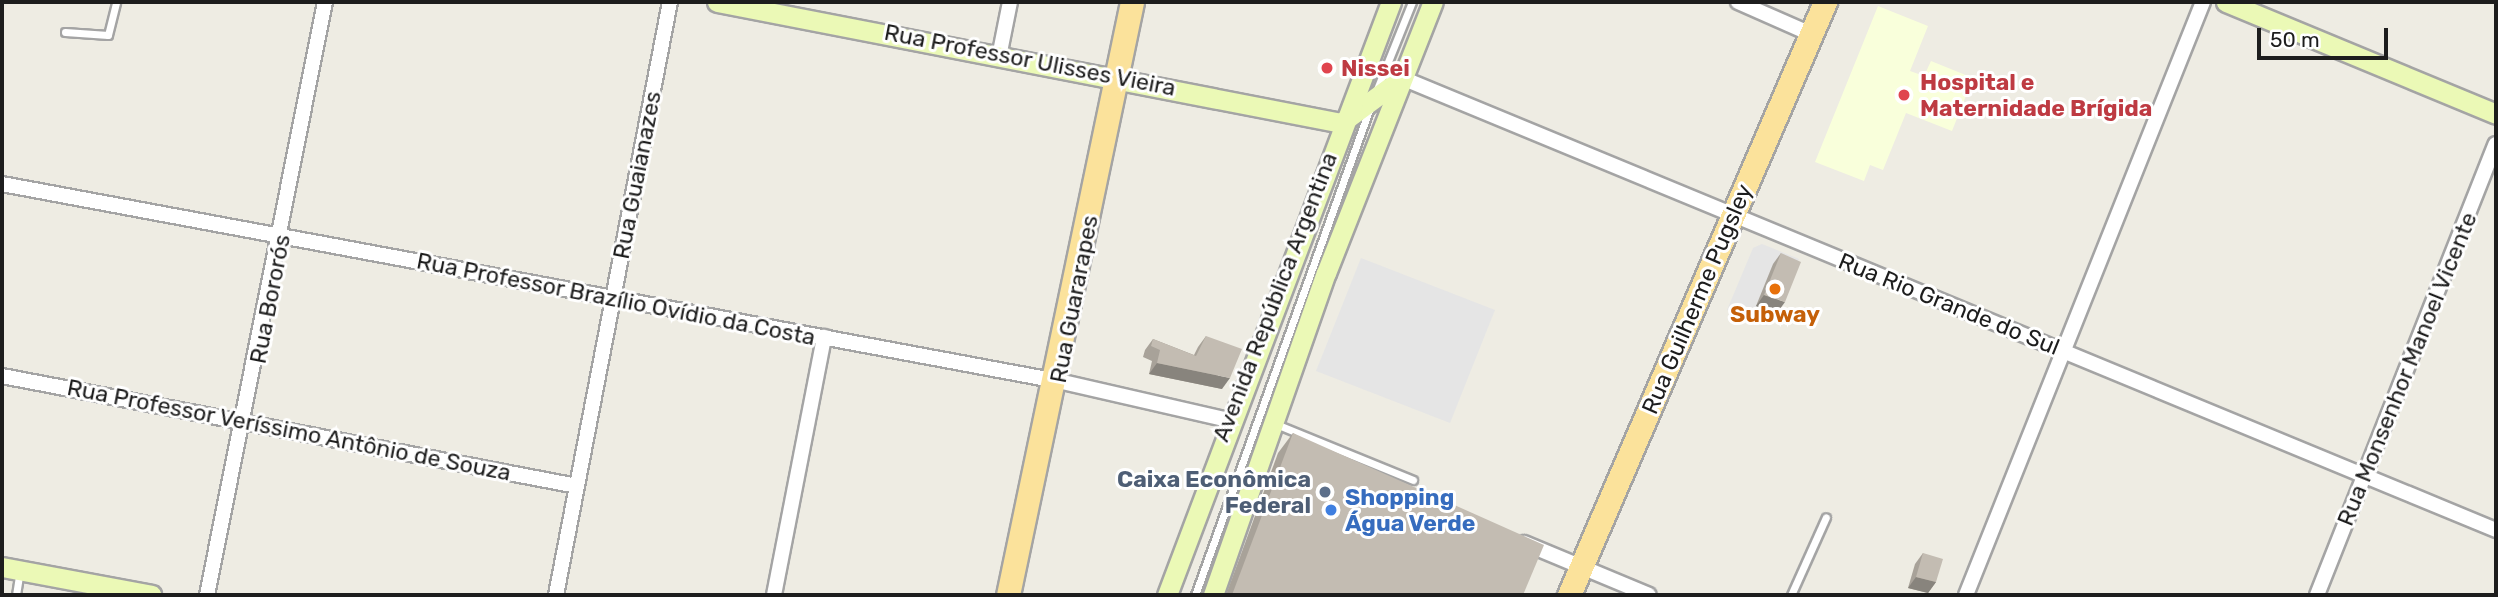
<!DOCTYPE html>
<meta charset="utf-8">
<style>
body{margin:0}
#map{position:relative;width:2498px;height:597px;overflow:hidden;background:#eeece3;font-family:Rubik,sans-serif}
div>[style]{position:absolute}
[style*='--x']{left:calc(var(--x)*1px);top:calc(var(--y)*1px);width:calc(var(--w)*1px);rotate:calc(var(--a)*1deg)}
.education>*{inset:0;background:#f9ffdb}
.parking>*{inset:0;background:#e5e5e5}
.roads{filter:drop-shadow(2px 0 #a4a4a4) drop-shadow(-2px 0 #a4a4a4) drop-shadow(0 2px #a4a4a4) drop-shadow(0 -2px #a4a4a4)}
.lane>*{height:7px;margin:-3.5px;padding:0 3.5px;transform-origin:3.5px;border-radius:3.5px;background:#fff}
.street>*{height:14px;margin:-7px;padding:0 7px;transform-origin:7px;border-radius:7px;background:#fff}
.secondary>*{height:19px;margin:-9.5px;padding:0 9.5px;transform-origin:9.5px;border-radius:9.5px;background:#ebf9b6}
.primary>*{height:23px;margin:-11.5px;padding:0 11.5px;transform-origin:11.5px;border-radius:11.5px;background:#fbe29b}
.wall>*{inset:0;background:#a8a299}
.shaded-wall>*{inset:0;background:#88847d}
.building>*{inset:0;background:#c3bcb2}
.dots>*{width:19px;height:19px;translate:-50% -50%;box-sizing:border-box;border:4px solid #fff;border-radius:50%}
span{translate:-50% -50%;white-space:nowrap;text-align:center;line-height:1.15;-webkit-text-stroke:6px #fff;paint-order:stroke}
.street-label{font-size:23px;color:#1d1d1d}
.health-label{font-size:23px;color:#be3a42;font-weight:700}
.left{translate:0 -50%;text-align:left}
.food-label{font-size:23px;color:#c56008;font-weight:700}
.service-label{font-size:23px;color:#4e5e75;font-weight:700}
.right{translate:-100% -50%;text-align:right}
.shop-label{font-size:23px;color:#366cbe;font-weight:700}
.frame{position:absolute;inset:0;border:4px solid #1d1d1d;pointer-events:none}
.scale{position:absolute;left:2257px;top:28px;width:131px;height:32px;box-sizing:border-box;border:4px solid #1d1d1d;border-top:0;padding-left:9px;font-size:21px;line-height:24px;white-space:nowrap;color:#1d1d1d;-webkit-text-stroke:5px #fff;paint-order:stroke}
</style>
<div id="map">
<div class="education">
<i style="clip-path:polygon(1878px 6px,1928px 26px,1910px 71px,1924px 76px,1931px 61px,1973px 78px,1952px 131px,1906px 113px,1883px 170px,1870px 165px,1864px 181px,1815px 162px)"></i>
</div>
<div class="parking">
<i style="clip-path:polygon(1762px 244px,1799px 259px,1793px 273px,1757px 305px,1773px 312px,1767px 326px,1727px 310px,1753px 248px)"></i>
<i style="clip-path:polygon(1361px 258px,1495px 310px,1450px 423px,1316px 371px)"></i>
</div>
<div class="roads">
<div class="lane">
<i style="--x:65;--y:32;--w:43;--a:4"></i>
<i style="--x:108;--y:35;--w:34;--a:-76"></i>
<i style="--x:1377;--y:89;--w:94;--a:-68.1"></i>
<i style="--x:1276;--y:424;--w:148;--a:22.2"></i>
<i style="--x:16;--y:595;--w:24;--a:-81"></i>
<i style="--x:1195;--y:595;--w:515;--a:-70.26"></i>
<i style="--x:1791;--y:595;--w:85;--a:-65.8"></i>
</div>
<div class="street">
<i style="--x:1738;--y:2;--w:80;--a:23.7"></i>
<i style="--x:999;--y:57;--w:56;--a:-78.7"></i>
<i style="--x:1402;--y:78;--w:1184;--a:22.45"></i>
<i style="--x:2;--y:184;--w:1074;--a:10.57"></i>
<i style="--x:1058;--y:381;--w:174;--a:12.9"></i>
<i style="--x:2;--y:376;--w:585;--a:10.83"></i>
<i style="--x:1524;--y:543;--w:135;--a:22.6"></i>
<i style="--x:207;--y:595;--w:605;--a:-78.75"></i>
<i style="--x:556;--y:595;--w:604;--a:-79.12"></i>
<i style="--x:774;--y:595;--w:263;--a:-79"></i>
<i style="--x:1966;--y:595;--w:639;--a:-68.22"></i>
<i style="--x:2317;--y:595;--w:485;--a:-68.4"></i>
</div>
<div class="secondary">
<i style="--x:717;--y:2;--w:636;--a:10.97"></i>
<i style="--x:1341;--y:123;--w:76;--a:-36.4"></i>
<i style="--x:2226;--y:2;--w:292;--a:22.5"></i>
<i style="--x:2;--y:567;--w:152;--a:10.6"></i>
<i style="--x:1167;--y:595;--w:634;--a:-69.31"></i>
<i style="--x:1213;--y:595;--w:341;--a:-70.7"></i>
<i style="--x:1326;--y:273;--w:291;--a:-68.5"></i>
</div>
<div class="primary">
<i style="--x:1008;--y:595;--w:606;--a:-78.19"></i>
<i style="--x:1569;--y:595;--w:646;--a:-66.65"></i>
</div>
</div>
<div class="wall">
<i style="clip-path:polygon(1781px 253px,1777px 313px,1756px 306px,1773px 264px)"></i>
<i style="clip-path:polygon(1206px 336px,1222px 389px,1149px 374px,1152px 361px,1143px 357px,1145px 350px,1153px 339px,1194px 355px,1198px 347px)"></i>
<i style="clip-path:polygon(1293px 433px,1523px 595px,1226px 595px,1278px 453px)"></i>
<i style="clip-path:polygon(1923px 553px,1936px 582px,1928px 593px,1908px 588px,1915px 564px)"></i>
</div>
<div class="shaded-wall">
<i style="clip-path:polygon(1764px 295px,1785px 302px,1777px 313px,1756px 306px)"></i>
<i style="clip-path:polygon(1157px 363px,1230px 378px,1222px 389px,1149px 374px)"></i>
<i style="clip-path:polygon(1916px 577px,1936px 582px,1928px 593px,1908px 588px)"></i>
</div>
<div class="building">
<i style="clip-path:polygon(1781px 253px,1801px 262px,1785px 302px,1764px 295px)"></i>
<i style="clip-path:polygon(1206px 336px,1242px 349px,1230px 378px,1157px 363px,1160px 350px,1151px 346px,1153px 339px,1196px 356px)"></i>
<i style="clip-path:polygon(1293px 433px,1544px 545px,1523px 595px,1232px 595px)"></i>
<i style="clip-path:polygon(1923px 553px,1943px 559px,1936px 582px,1916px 577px)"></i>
</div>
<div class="dots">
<i style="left:1327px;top:68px;background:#e0444e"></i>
<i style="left:1904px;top:95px;background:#e0444e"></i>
<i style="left:1775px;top:289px;background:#e8710a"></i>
<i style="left:1325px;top:492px;background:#5c6f8a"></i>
<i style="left:1331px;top:510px;background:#3f7fe0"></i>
</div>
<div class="street-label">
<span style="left:1030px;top:60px;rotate:11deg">Rua Professor Ulisses Vieira</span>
<span style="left:637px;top:175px;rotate:-79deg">Rua Guaianazes</span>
<span style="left:1275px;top:297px;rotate:-69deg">Avenida República Argentina</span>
<span style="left:270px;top:299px;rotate:-79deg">Rua Bororós</span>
<span style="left:616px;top:299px;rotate:11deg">Rua Professor Brazílio Ovídio da Costa</span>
<span style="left:1074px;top:299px;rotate:-79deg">Rua Guararapes</span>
<span style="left:1697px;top:299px;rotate:-67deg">Rua Guilherme Pugsley</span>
<span style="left:1949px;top:304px;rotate:22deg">Rua Rio Grande do Sul</span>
<span style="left:2407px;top:369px;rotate:-68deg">Rua Monsenhor Manoel Vicente</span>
<span style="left:289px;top:430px;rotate:11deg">Rua Professor Veríssimo Antônio de Souza</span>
</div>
<div class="health-label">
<span class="left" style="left:1341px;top:68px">Nissei</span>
<span class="left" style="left:1920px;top:95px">Hospital e<br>Maternidade Brígida</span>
</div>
<div class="food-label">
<span style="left:1775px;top:314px">Subway</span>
</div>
<div class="service-label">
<span class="right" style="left:1311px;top:492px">Caixa Econômica<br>Federal</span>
</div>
<div class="shop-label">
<span class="left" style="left:1345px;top:510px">Shopping<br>Água Verde</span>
</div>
<div class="frame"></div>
<div class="scale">50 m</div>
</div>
